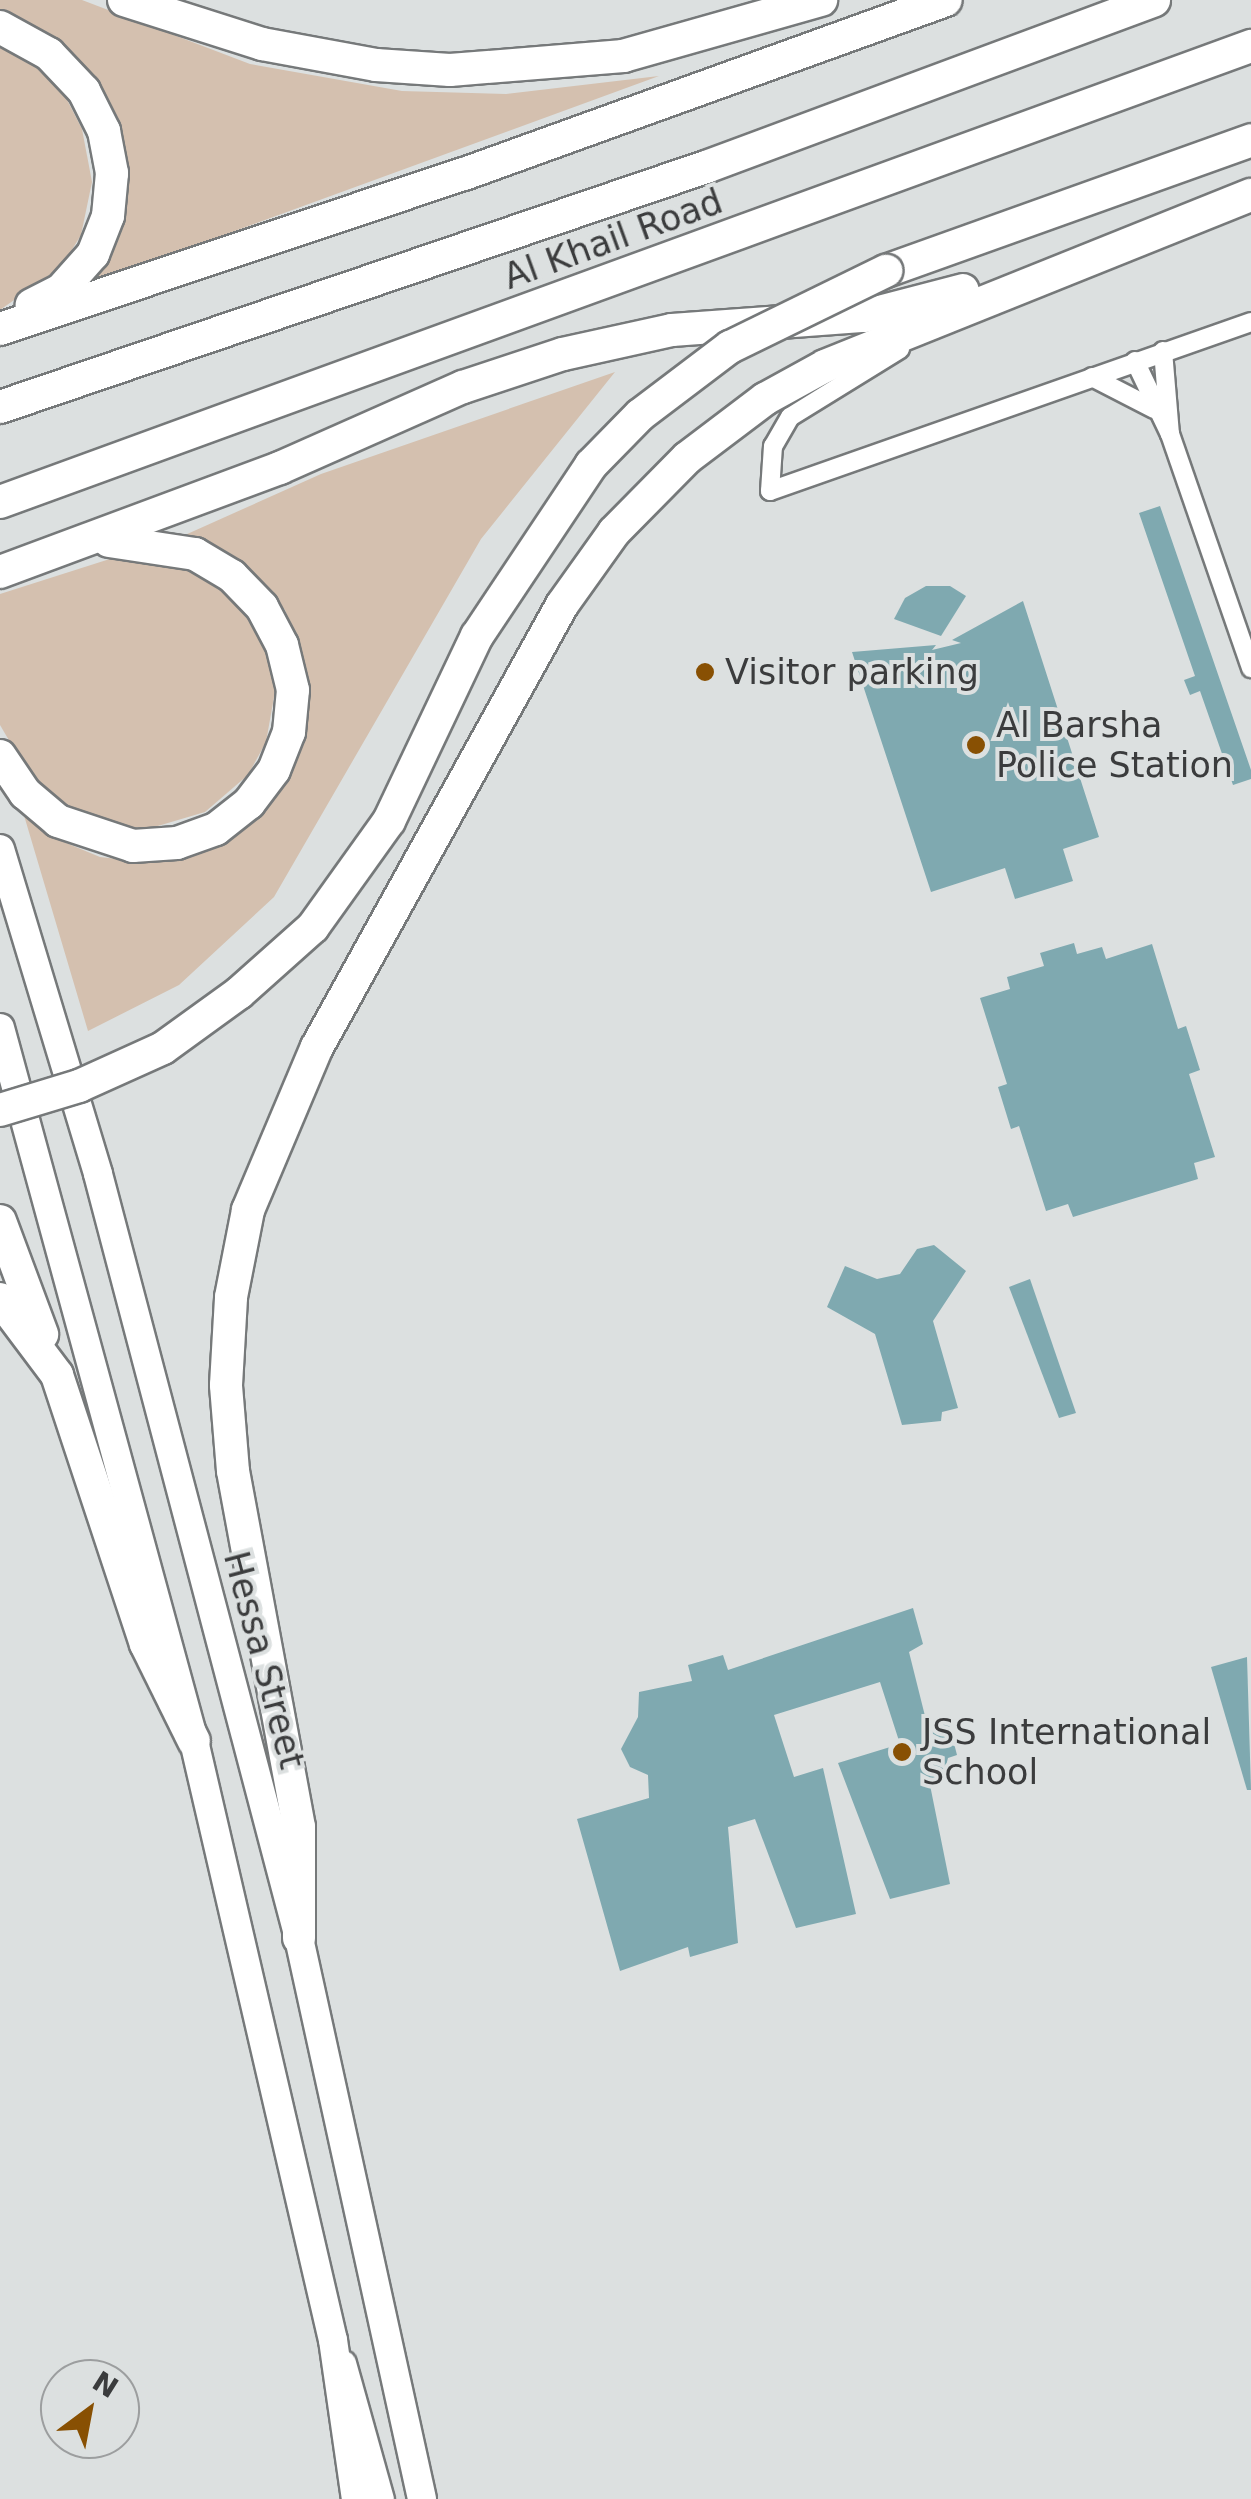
<!DOCTYPE html>
<style>
body{margin:0}
#map{position:relative;width:1251px;height:2499px;overflow:hidden;background:#dce0e0;font-family:"DejaVu Sans",sans-serif}
div>[style]{position:absolute}
[style*='--x']{left:calc(var(--x)*1px);top:calc(var(--y)*1px);width:calc(var(--w)*1px);rotate:calc(var(--a)*1deg)}
.green>*{inset:0;background:#d4c0af}
.building>*{inset:0;background:#7fa9b0}
.roads{filter:drop-shadow(2px 0 #76797a) drop-shadow(-2px 0 #76797a) drop-shadow(0 2px #76797a) drop-shadow(0 -2px #76797a)}
.street>*{height:18px;margin:-9px;padding:0 9px;transform-origin:9px;border-radius:9px;background:#fff}
.secondary>*{height:25px;margin:-12.5px;padding:0 12.5px;transform-origin:12.5px;border-radius:12.5px;background:#fff}
.primary>*{height:28px;margin:-14px;padding:0 14px;transform-origin:14px;border-radius:14px;background:#fff}
.highway>*{height:32px;margin:-16px;padding:0 16px;transform-origin:16px;border-radius:16px;background:#fff}
.bridges{filter:drop-shadow(2px 0 #76797a) drop-shadow(-2px 0 #76797a) drop-shadow(0 2px #76797a) drop-shadow(0 -2px #76797a)}
.highway-bridge>*{height:32px;margin:-16px;padding:0 16px;transform-origin:16px;border-radius:16px;background:#fff}
.dots>*{width:28px;height:28px;translate:-50% -50%;box-sizing:border-box;border:5px solid #dce0e0;border-radius:50%}
span{translate:-50% -50%;white-space:nowrap;text-align:center;line-height:1.15;-webkit-text-stroke:8px #dce0e0;paint-order:stroke}
.street-label{font-size:35px;color:#3b3c3d}
.poi-label{font-size:35px;color:#3b3c3d}
.left{translate:0 -50%;text-align:left}
.north{position:absolute;left:40px;top:2359px;width:100px;height:100px;box-sizing:border-box;background:#dce0e0;border:2px solid #9c9e9f;border-radius:50%;rotate:32deg;font-size:28px;font-weight:700;line-height:40px;text-align:center;color:#3b3c3d}
.north::after{content:'';display:block;margin:auto;width:35px;height:45px;background:#885003;clip-path:polygon(50% 0,100% 100%,50% 72%,0 100%)}
</style>
<div id="map">
<div class="green">
<i style="clip-path:polygon(0 0,82px 0,250px 64px,402px 91px,506px 94px,659px 76px,90px 284px,100px 265px,93px 80px,47px 34px,0 13px)"></i>
<i style="clip-path:polygon(0 44px,33px 62px,63px 92px,82px 129px,92px 182px,81px 235px,62px 266px,0 310px)"></i>
<i style="clip-path:polygon(615px 372px,481px 539px,274px 897px,179px 985px,88px 1031px,23px 812px,59px 840px,100px 857px,145px 862px,190px 855px,230px 837px,265px 809px,290px 773px,304px 733px,307px 670px,285px 610px,242px 563px,185px 535px,321px 474px)"></i>
<i style="clip-path:polygon(116px 557px,173px 559px,239px 599px,269px 648px,276px 686px,266px 742px,248px 775px,205px 812px,151px 828px,113px 826px,61px 804px,31px 778px,0 725px,0 594px)"></i>
</div>
<div class="building">
<i style="clip-path:polygon(1160px 506px,1251px 770px,1251px 779px,1233px 785px,1200px 691px,1190px 695px,1184px 680px,1195px 676px,1139px 513px)"></i>
<i style="clip-path:polygon(926px 586px,950px 586px,966px 596px,941px 636px,894px 619px,905px 598px)"></i>
<i style="clip-path:polygon(1023px 601px,1099px 837px,1063px 849px,1073px 881px,1015px 899px,1005px 868px,931px 892px,852px 652px,936px 645px,932px 650px,961px 643px,952px 640px)"></i>
<i style="clip-path:polygon(1074px 943px,1077px 954px,1102px 947px,1106px 959px,1152px 944px,1178px 1029px,1186px 1026px,1200px 1070px,1189px 1074px,1215px 1157px,1194px 1163px,1198px 1179px,1073px 1217px,1068px 1204px,1046px 1211px,1019px 1126px,1011px 1129px,998px 1087px,1007px 1084px,980px 998px,1010px 989px,1007px 977px,1044px 966px,1040px 953px)"></i>
<i style="clip-path:polygon(934px 1245px,966px 1271px,933px 1321px,958px 1408px,942px 1412px,941px 1421px,902px 1425px,875px 1334px,827px 1307px,845px 1266px,877px 1279px,900px 1274px,917px 1249px)"></i>
<i style="clip-path:polygon(1030px 1279px,1076px 1413px,1059px 1418px,1009px 1287px)"></i>
<i style="clip-path:polygon(913px 1608px,923px 1644px,909px 1652px,927px 1724px,948px 1720px,957px 1755px,948px 1758px,942px 1781px,930px 1785px,950px 1884px,890px 1899px,838px 1763px,900px 1744px,880px 1682px,774px 1715px,794px 1777px,823px 1768px,856px 1914px,796px 1928px,755px 1819px,728px 1827px,738px 1943px,690px 1957px,688px 1947px,620px 1971px,577px 1819px,649px 1798px,648px 1775px,630px 1767px,621px 1749px,638px 1717px,639px 1692px,692px 1681px,688px 1665px,723px 1655px,728px 1670px)"></i>
<i style="clip-path:polygon(1247px 1657px,1251px 1790px,1247px 1790px,1211px 1667px)"></i>
</div>
<div class="roads">
<div class="street">
<i style="--x:900;--y:349;--w:129;--a:148.3"></i>
<i style="--x:790;--y:417;--w:34;--a:120"></i>
<i style="--x:773;--y:446;--w:45;--a:93.8"></i>
<i style="--x:770;--y:491;--w:510;--a:-19.36"></i>
<i style="--x:1163;--y:351;--w:83;--a:85.2"></i>
<i style="--x:1135;--y:361;--w:81;--a:64.4"></i>
<i style="--x:1170;--y:434;--w:248;--a:70.9"></i>
<i style="--x:1092;--y:377;--w:70;--a:27.3"></i>
</div>
<div class="secondary">
<i style="--x:343;--y:2363;--w:141;--a:74.4"></i>
</div>
<div class="primary">
<i style="--x:0;--y:849;--w:339;--a:73.2"></i>
<i style="--x:98;--y:1174;--w:790;--a:75.26"></i>
<i style="--x:299;--y:1938;--w:574;--a:77.63"></i>
<i style="--x:0;--y:1028;--w:739;--a:74.78"></i>
<i style="--x:194;--y:1741;--w:615;--a:76.94"></i>
<i style="--x:333;--y:2340;--w:161;--a:81.8"></i>
</div>
<div class="highway">
<i style="--x:124;--y:0;--w:145;--a:17.7"></i>
<i style="--x:262;--y:44;--w:116;--a:10.4"></i>
<i style="--x:376;--y:65;--w:74;--a:3.9"></i>
<i style="--x:450;--y:70;--w:174;--a:-4.6"></i>
<i style="--x:623;--y:56;--w:206;--a:-15.8"></i>
<i style="--x:0;--y:27;--w:56;--a:28.9"></i>
<i style="--x:49;--y:54;--w:51;--a:46.6"></i>
<i style="--x:84;--y:91;--w:45;--a:63.4"></i>
<i style="--x:104;--y:131;--w:43;--a:79.2"></i>
<i style="--x:112;--y:173;--w:43;--a:95.3"></i>
<i style="--x:108;--y:216;--w:41;--a:111.5"></i>
<i style="--x:93;--y:254;--w:48;--a:131.6"></i>
<i style="--x:61;--y:290;--w:33;--a:153"></i>
<i style="--x:886;--y:271;--w:388;--a:-19.7"></i>
<i style="--x:0;--y:329;--w:489;--a:-18.5"></i>
<i style="--x:464;--y:174;--w:512;--a:-19.85"></i>
<i style="--x:0;--y:407;--w:746;--a:-18.78"></i>
<i style="--x:706;--y:167;--w:478;--a:-20.4"></i>
<i style="--x:0;--y:502;--w:1332;--a:-20.03"></i>
<i style="--x:0;--y:572;--w:299;--a:-20.4"></i>
<i style="--x:280;--y:468;--w:200;--a:-23.9"></i>
<i style="--x:463;--y:387;--w:105;--a:-18.3"></i>
<i style="--x:563;--y:354;--w:112;--a:-12.4"></i>
<i style="--x:672;--y:330;--w:193;--a:-4.2"></i>
<i style="--x:864;--y:316;--w:102;--a:-14.7"></i>
<i style="--x:0;--y:756;--w:45;--a:56"></i>
<i style="--x:25;--y:793;--w:43;--a:40.3"></i>
<i style="--x:58;--y:821;--w:79;--a:18.4"></i>
<i style="--x:133;--y:846;--w:44;--a:-3.9"></i>
<i style="--x:177;--y:843;--w:41;--a:-19.7"></i>
<i style="--x:216;--y:829;--w:42;--a:-38.2"></i>
<i style="--x:249;--y:803;--w:41;--a:-52.9"></i>
<i style="--x:274;--y:770;--w:41;--a:-68.5"></i>
<i style="--x:289;--y:732;--w:42;--a:-84.6"></i>
<i style="--x:293;--y:690;--w:46;--a:-103.7"></i>
<i style="--x:282;--y:645;--w:43;--a:-117.8"></i>
<i style="--x:262;--y:607;--w:43;--a:-134.1"></i>
<i style="--x:232;--y:576;--w:43;--a:-149.3"></i>
<i style="--x:195;--y:554;--w:87;--a:-171.4"></i>
<i style="--x:0;--y:1221;--w:121;--a:69.6"></i>
<i style="--x:0;--y:1299;--w:95;--a:53.1"></i>
<i style="--x:57;--y:1375;--w:283;--a:71.7"></i>
<i style="--x:146;--y:1644;--w:108;--a:63.7"></i>
<i style="--x:299;--y:1938;--w:111;--a:-90"></i>
<i style="--x:299;--y:1827;--w:362;--a:-100.5"></i>
<i style="--x:233;--y:1471;--w:86;--a:-94.7"></i>
<i style="--x:226;--y:1385;--w:88;--a:-86.7"></i>
<i style="--x:231;--y:1297;--w:89;--a:-78.9"></i>
<i style="--x:248;--y:1210;--w:177;--a:-67.1"></i>
<i style="--x:317;--y:1047;--w:505;--a:-61"></i>
<i style="--x:562;--y:605;--w:90;--a:-54.5"></i>
<i style="--x:614;--y:532;--w:104;--a:-45.4"></i>
<i style="--x:687;--y:458;--w:98;--a:-37.1"></i>
<i style="--x:765;--y:399;--w:68;--a:-28.8"></i>
<i style="--x:825;--y:366;--w:459;--a:-21.9"></i>
</div>
</div>
<div class="bridges">
<div class="highway-bridge">
<i style="--x:0;--y:1110;--w:83;--a:-16.9"></i>
<i style="--x:79;--y:1086;--w:92;--a:-24.3"></i>
<i style="--x:163;--y:1048;--w:94;--a:-35.9"></i>
<i style="--x:239;--y:993;--w:99;--a:-41.7"></i>
<i style="--x:313;--y:927;--w:130;--a:-54.4"></i>
<i style="--x:389;--y:821;--w:205;--a:-64.6"></i>
<i style="--x:477;--y:636;--w:206;--a:-56.3"></i>
<i style="--x:591;--y:465;--w:70;--a:-45.6"></i>
<i style="--x:640;--y:415;--w:113;--a:-37.1"></i>
<i style="--x:730;--y:347;--w:174;--a:-26"></i>
</div>
</div>
<div class="dots">
<i style="left:705px;top:672px;background:#885003"></i>
<i style="left:976px;top:745px;background:#885003"></i>
<i style="left:902px;top:1752px;background:#885003"></i>
</div>
<div class="street-label">
<span style="left:613px;top:239px;rotate:-20deg">Al Khail Road</span>
<span style="left:264px;top:1660px;rotate:75deg">Hessa Street</span>
</div>
<div class="poi-label">
<span class="left" style="left:725px;top:672px">Visitor parking</span>
<span class="left" style="left:996px;top:745px">Al Barsha<br>Police Station</span>
<span class="left" style="left:922px;top:1752px">JSS International<br>School</span>
</div>
<div class="north">N</div>
</div>
